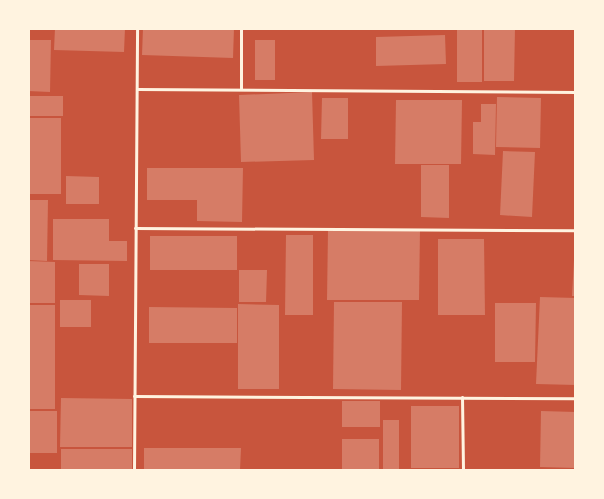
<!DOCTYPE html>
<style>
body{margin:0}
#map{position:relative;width:604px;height:499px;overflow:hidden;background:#c8553d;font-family:Inter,sans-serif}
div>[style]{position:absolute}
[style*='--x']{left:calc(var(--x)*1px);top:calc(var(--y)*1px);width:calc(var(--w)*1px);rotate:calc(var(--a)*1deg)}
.building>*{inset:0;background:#d67c66}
.service>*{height:3px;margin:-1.5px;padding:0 1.5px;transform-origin:1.5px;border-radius:1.5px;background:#fff3e0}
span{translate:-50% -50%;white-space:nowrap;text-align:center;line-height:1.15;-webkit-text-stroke:6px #fff3e0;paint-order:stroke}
.frame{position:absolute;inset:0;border:30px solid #fff3e0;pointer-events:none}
</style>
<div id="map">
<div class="building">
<i style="clip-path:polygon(55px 28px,125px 28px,124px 52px,54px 50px)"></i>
<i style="clip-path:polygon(143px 28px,234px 28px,233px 58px,142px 55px)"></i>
<i style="clip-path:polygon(457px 28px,482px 28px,482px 82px,457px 82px)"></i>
<i style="clip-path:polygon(484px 28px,515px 28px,514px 81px,484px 81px)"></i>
<i style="clip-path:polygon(445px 35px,446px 64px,376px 66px,376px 37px)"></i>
<i style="clip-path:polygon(28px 40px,51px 40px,50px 92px,28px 91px)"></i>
<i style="clip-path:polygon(255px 40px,275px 40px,275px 80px,255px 80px)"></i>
<i style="clip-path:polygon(312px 92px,314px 160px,241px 162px,239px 95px)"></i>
<i style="clip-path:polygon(28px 96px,63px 96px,63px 116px,28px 116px)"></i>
<i style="clip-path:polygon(497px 97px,541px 98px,540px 148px,496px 147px)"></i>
<i style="clip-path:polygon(322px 98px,348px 98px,348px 139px,321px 139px)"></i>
<i style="clip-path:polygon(396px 100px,462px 100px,461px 164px,395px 164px)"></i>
<i style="clip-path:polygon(481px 104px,496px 104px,495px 155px,473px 154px,473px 122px,481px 122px)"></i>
<i style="clip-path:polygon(28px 118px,61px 118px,61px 194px,28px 194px)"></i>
<i style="clip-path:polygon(503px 151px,535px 152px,532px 217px,500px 215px)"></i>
<i style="clip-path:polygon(421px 165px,449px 165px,449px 218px,421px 217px)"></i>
<i style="clip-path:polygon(147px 168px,243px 168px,242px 222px,197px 221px,197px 200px,147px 200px)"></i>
<i style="clip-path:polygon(66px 176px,99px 177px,99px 204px,66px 204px)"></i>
<i style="clip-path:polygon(28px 200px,48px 200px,47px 261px,28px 260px)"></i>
<i style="clip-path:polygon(53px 219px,109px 219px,109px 241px,127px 241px,127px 261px,53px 260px)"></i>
<i style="clip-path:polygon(328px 230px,420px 230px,419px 300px,327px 300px)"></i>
<i style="clip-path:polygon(286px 235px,313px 235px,313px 315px,285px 315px)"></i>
<i style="clip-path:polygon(150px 236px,237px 236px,237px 270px,150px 270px)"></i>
<i style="clip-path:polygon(438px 239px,484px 239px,485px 315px,438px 315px)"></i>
<i style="clip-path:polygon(574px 260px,576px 260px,576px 296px,572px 296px)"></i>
<i style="clip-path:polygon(28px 261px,55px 262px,55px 303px,28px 303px)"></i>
<i style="clip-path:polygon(79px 264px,109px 264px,109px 296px,79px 295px)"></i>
<i style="clip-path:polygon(239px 270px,267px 270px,266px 302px,239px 302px)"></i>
<i style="clip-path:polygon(540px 297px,576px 298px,576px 385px,536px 384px)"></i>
<i style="clip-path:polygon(60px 300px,91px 300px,91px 327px,60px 327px)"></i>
<i style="clip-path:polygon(334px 302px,402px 302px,401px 390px,333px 389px)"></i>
<i style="clip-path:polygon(495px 303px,536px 303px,535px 362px,495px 362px)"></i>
<i style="clip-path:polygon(238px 304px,279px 305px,279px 389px,238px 389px)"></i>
<i style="clip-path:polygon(28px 305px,55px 305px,55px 409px,28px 409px)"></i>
<i style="clip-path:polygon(149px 307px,237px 308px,237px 343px,149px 343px)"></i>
<i style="clip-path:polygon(61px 398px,132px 399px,132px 447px,60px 447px)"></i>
<i style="clip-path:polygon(342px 401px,380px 401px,380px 427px,342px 427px)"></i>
<i style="clip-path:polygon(411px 406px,459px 406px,459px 468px,411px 468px)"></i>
<i style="clip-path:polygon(28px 411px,57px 411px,57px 453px,28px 453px)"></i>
<i style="clip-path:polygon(541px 411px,576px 412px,576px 468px,540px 467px)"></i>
<i style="clip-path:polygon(383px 420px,399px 420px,399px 470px,383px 470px)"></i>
<i style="clip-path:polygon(342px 439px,379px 439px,379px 470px,342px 470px)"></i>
<i style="clip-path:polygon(144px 448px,241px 448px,240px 470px,144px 470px)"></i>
<i style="clip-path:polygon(61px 449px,132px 449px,132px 470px,61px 470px)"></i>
</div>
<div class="service">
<i style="--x:241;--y:28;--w:61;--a:90"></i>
<i style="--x:137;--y:89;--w:439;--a:0.4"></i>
<i style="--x:135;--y:228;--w:441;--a:0.3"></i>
<i style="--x:134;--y:396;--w:442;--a:0.3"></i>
<i style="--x:462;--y:397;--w:73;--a:89.2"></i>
<i style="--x:134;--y:470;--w:442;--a:-89.6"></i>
</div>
<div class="frame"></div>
</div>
